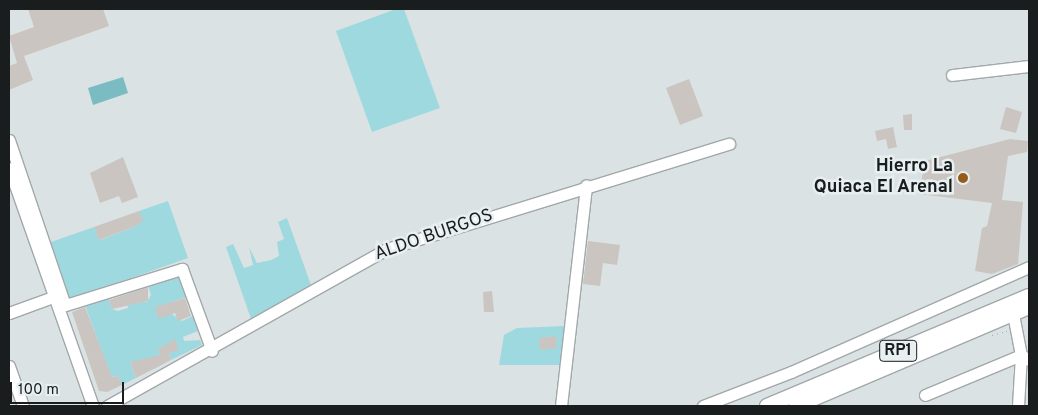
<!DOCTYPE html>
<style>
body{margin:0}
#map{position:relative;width:1038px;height:415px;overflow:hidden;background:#dbe2e3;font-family:Overpass,sans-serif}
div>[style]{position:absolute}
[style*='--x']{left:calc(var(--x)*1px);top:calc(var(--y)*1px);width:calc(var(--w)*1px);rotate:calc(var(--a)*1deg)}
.green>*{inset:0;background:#9fd9e0}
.water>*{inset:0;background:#7bbbc2}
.building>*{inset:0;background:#cac5c1}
.path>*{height:1px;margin-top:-0.5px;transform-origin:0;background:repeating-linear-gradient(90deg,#9ea3a4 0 1px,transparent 0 5px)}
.roads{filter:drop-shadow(1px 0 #a2a8a9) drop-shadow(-1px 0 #a2a8a9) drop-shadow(0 1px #a2a8a9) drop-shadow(0 -1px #a2a8a9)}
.minor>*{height:11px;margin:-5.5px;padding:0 5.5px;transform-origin:5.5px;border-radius:5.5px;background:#fff}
.major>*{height:14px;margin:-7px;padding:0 7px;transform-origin:7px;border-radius:7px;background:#fff}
.dots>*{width:14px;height:14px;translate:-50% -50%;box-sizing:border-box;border:2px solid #e8eff0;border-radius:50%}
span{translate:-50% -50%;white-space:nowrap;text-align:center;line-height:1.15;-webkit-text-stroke:5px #e8eff0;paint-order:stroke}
.shield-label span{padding:1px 4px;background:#e8eff0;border:1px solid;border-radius:4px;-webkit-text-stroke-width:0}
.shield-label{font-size:16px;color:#1a1d1d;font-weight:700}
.poi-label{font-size:18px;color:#1a1d1d;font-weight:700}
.right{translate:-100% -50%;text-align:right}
.street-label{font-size:18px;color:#1a1d1d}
.frame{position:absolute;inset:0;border:10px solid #1a1d1d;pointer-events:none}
.scale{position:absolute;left:10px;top:382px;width:114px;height:22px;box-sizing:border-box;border:2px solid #1a1d1d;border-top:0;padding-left:6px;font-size:15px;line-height:18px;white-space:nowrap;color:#1a1d1d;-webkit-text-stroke:4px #e8eff0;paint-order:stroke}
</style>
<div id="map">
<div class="green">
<i style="clip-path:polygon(396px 9px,404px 9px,440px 108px,372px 132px,336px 31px)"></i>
<i style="clip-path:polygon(168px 201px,188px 258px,67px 301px,48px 243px,94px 227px,100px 240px,134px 227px,142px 221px,139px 211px)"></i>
<i style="clip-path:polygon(287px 218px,311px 285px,251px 319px,226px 247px,233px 244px,244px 268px,253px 265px,249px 247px,257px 263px,271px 260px,279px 256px,277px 242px,284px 239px,278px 222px)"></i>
<i style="clip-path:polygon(171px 273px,181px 277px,187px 297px,169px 303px,172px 314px,182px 321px,193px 316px,198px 331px,183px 337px,184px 341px,200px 340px,202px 345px,171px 360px,167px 348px,158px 349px,163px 364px,154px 369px,150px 359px,130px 362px,136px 378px,122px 385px,118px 376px,111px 377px,85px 305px,108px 297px,112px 309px,118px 311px,128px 308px,127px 302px,147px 302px,151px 295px,147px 282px)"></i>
<i style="clip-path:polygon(564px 326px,560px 365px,499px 365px,504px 335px,517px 328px)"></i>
</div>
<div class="water">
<i style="clip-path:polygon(123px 77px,128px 93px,93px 105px,88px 88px)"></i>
</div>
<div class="building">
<i style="clip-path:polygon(28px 9px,103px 9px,109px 26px,24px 56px,33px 80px,9px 90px,9px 66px,17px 63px,9px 36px,34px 27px)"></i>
<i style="clip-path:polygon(689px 79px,703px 116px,680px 125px,666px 88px)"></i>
<i style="clip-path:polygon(1006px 107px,1022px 112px,1016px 133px,1000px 129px)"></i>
<i style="clip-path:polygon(912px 114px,912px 130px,904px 130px,903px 115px)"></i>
<i style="clip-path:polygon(893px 127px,897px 147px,888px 149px,886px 139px,877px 141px,875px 131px)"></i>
<i style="clip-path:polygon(1010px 139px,1028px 141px,1027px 152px,1008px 156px,1002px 200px,1023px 202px,1018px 264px,992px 274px,975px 271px,982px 228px,987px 226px,992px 203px,919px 194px,925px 161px)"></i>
<i style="clip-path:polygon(123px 157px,138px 197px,122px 203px,119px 196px,100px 203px,90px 173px)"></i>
<i style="clip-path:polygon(139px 211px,143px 221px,134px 227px,99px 240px,94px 227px)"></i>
<i style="clip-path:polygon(588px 241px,620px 245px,617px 265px,603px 263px,600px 286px,583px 284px)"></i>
<i style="clip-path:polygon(148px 287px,148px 301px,112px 309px,109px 300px)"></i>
<i style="clip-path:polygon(492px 291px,494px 312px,484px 312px,483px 292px)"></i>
<i style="clip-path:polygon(185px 298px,191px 316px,178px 321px,175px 313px,159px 319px,155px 307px)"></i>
<i style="clip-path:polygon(85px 307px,112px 377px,118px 376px,122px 385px,107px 392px,99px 391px,72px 312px)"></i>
<i style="clip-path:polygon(556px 336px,557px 348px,540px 350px,539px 338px)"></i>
<i style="clip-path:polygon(175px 339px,179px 350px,169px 353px,171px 360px,136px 378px,130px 362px,160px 355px,158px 349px)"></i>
</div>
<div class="path">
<i style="--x:992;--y:335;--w:16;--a:-15"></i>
</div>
<div class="roads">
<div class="minor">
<i style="--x:952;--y:75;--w:78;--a:-6.7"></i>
<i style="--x:9;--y:140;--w:174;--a:71.3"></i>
<i style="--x:9;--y:168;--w:252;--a:70.6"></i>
<i style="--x:59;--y:307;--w:129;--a:-17.2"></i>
<i style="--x:182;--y:269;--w:87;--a:69.9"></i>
<i style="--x:9;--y:313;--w:47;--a:-20"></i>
<i style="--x:1013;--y:314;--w:42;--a:79"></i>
<i style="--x:1021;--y:355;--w:51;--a:93.4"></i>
<i style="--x:9;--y:366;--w:42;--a:70.7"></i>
<i style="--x:925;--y:395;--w:104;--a:-22.6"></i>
<i style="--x:1021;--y:355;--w:9;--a:32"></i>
<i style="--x:107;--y:406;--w:321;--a:-29.3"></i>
<i style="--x:387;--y:249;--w:358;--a:-17.1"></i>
<i style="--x:561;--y:406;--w:222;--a:-83.5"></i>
<i style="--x:703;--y:406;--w:94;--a:-21.1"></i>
<i style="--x:791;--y:372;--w:260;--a:-23.8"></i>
</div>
<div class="major">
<i style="--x:767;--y:406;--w:284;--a:-22.8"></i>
<i style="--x:796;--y:406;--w:253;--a:-23"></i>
</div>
</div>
<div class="dots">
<i style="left:963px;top:178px;background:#965b1b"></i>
</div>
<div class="shield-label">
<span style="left:898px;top:351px">RP1</span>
</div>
<div class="poi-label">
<span class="right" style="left:953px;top:178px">Hierro La<br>Quiaca El Arenal</span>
</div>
<div class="street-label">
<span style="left:434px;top:236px;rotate:-19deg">ALDO BURGOS</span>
</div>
<div class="frame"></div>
<div class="scale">100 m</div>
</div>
